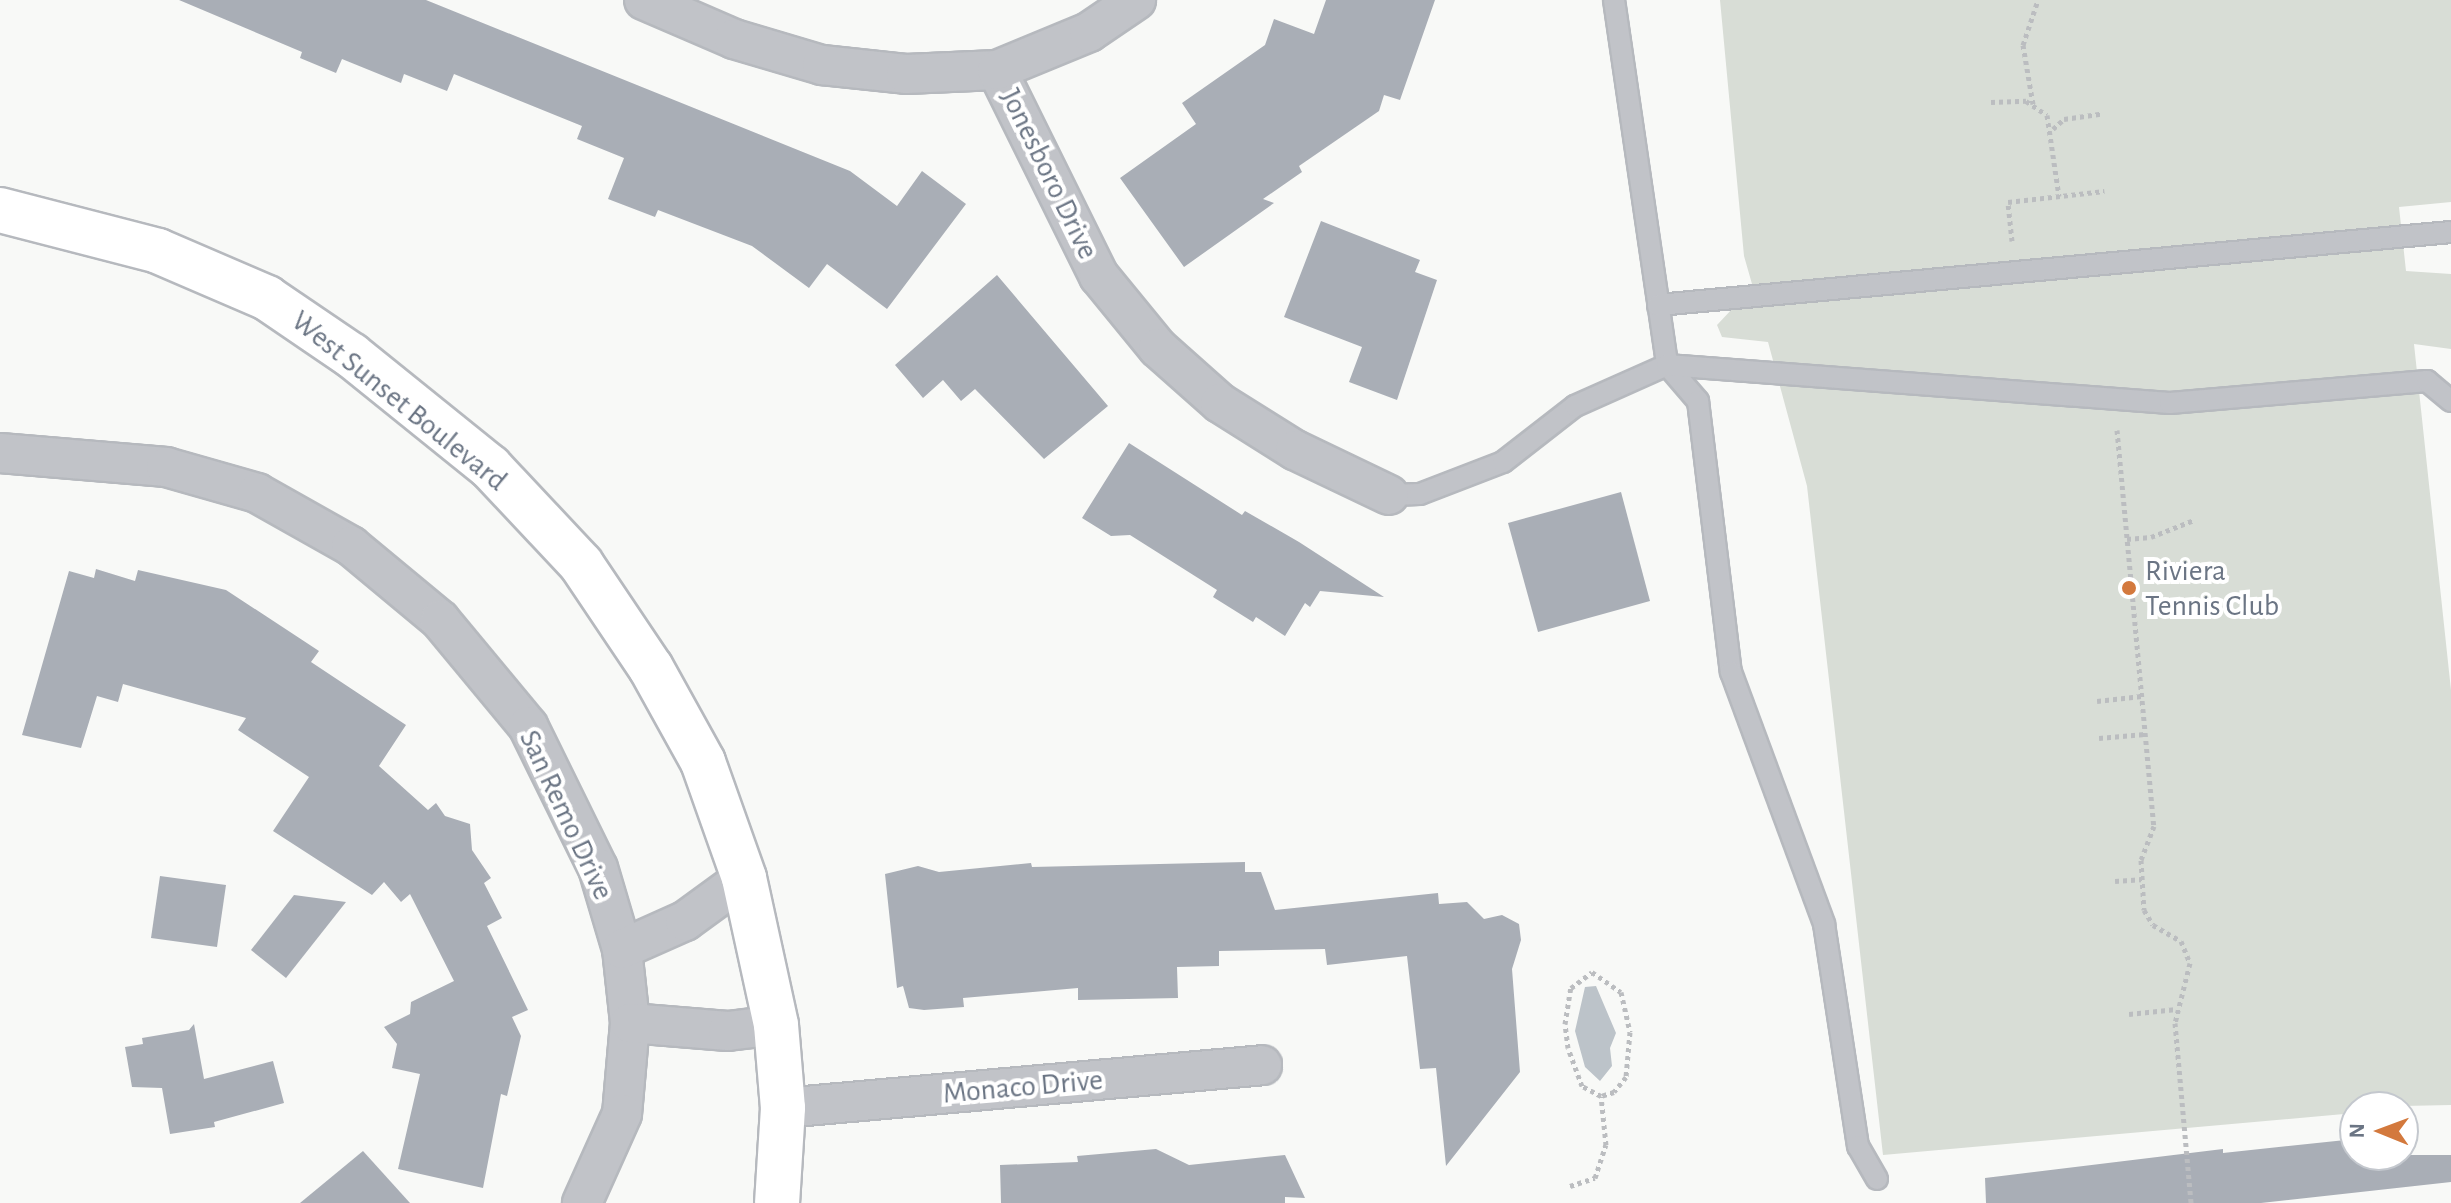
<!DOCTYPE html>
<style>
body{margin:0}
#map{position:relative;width:2451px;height:1203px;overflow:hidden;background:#f8f9f7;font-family:"Alegreya Sans",sans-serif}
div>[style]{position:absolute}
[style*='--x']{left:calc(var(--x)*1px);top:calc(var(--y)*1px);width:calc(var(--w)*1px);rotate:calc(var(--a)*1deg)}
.green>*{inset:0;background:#d8ddd6}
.water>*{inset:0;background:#bcc3c9}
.building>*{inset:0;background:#a9aeb6}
.path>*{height:5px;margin-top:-2.5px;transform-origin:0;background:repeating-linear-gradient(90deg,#bbbdc0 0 4px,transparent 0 8px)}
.roads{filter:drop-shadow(2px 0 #b6b9be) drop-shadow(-2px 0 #b6b9be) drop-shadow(0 2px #b6b9be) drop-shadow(0 -2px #b6b9be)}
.lane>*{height:20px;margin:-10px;padding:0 10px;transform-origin:10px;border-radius:10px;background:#c1c3c8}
.street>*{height:38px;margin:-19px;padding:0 19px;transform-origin:19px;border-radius:19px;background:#c1c3c8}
.secondary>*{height:44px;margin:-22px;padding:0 22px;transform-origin:22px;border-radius:22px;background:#fff}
.dots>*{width:22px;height:22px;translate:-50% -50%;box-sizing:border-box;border:4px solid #fff;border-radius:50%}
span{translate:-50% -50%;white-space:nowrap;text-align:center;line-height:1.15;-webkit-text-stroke:8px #fff;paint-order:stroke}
.street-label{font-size:30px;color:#6b7584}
.poi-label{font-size:30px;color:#6b7584}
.left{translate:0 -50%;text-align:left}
.north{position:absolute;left:2339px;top:1091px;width:80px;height:80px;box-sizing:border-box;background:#fff;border:2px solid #c4c8ce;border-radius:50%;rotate:271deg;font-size:22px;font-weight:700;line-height:32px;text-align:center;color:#6b7584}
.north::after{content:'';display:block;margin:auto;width:28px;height:36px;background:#d3793d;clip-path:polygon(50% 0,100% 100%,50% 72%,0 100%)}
</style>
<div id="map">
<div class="green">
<i style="clip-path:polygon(1720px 0,2451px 0,2451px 202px,2399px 207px,2406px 271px,2451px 274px,2451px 349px,2414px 344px,2451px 690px,2451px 1105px,2355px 1107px,2355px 1113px,1883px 1155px,1807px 486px,1768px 342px,1722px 337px,1717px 325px,1733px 308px,1758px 305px,1744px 256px)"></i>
</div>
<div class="water">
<i style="clip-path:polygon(1596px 986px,1616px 1033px,1610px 1048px,1612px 1066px,1600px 1081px,1585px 1067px,1575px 1031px,1585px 987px)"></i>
</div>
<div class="building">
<i style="clip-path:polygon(179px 0,426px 0,850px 171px,897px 206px,922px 171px,966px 204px,887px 309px,827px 264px,809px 288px,752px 246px,658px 210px,655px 217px,608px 199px,624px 158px,577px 139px,582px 126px,454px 74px,447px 91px,404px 74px,401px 83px,342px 59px,336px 73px,300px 58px,302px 52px)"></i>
<i style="clip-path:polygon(1326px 0,1435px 0,1400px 100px,1384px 95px,1379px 111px,1299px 166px,1302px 172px,1263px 199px,1274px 203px,1184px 267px,1120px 178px,1196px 124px,1182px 103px,1265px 45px,1274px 19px,1314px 34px)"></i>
<i style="clip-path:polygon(1321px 221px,1420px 260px,1415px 272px,1437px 280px,1397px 400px,1349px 382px,1362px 347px,1284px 317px)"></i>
<i style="clip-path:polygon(997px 275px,1108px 406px,1044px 459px,975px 389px,961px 401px,943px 380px,923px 398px,895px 365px)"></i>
<i style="clip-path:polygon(1129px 443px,1242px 515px,1245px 511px,1299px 542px,1384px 597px,1320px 591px,1310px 607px,1305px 603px,1285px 636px,1256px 617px,1253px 622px,1213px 597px,1217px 590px,1130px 535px,1111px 536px,1082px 518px)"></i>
<i style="clip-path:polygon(1621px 492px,1650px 601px,1538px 632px,1508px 523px)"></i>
<i style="clip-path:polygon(96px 569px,135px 581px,138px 570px,226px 590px,319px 651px,311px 662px,406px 725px,379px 766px,428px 810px,436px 803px,445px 816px,470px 824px,472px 850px,491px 878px,484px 883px,502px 918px,487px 926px,528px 1010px,512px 1017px,521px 1036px,507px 1096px,501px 1094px,483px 1188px,398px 1169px,420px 1074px,392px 1068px,397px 1044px,384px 1027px,410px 1014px,411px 1002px,454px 981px,410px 894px,401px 902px,384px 882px,372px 895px,273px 831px,309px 777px,238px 730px,246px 718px,123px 684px,118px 702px,97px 696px,81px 748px,22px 735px,69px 571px,94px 578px)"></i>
<i style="clip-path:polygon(1245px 862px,1245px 872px,1261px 872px,1275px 910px,1438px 893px,1439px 904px,1467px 902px,1484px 919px,1502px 915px,1519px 924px,1521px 940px,1512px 969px,1520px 1072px,1446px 1166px,1436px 1068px,1420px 1069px,1407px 956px,1327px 965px,1325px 949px,1219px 951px,1219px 966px,1177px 967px,1178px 998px,1078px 1000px,1078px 988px,963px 998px,964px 1007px,924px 1010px,909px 1008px,903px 986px,897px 988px,885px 874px,918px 866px,939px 872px,1031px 863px,1032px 867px)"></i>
<i style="clip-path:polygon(160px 876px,226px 885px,217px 947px,151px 938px)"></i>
<i style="clip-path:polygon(294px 895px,346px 902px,286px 978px,251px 950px)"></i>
<i style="clip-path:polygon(194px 1024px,204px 1079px,273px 1061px,284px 1103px,214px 1122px,215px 1127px,170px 1134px,162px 1088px,132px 1087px,125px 1047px,143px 1044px,142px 1038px,189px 1030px)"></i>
<i style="clip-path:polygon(2355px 1139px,2355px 1155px,2451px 1155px,2451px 1182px,2261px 1203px,1986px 1203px,1985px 1178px,2223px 1149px,2223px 1153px)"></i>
<i style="clip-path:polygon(1156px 1149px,1189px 1165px,1285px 1155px,1305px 1198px,1285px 1197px,1285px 1203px,1001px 1203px,1000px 1165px,1078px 1162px,1077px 1156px)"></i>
<i style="clip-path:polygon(363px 1151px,410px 1203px,300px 1203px)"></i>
</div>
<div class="path">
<i style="--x:1991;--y:102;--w:35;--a:-2"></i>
<i style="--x:2026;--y:101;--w:25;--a:34"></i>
<i style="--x:2047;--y:115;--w:82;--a:81.6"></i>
<i style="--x:2033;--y:104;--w:60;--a:-99.6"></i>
<i style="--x:2023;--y:45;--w:47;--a:-71.6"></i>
<i style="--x:2053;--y:129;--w:15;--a:-42"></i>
<i style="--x:2064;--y:119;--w:37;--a:-8"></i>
<i style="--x:2012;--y:241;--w:39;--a:-96"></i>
<i style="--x:2008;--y:202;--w:97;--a:-6.5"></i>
<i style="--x:2117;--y:430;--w:398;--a:84.7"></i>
<i style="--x:2154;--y:826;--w:36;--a:111"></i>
<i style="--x:2141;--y:860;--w:50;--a:86.6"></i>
<i style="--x:2144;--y:910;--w:17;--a:59"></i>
<i style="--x:2153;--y:925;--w:32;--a:30"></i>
<i style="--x:2181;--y:941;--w:24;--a:68"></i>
<i style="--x:2190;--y:963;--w:62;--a:104"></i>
<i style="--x:2175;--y:1023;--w:181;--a:84.9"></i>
<i style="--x:2127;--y:539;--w:24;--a:-5"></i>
<i style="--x:2151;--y:537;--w:46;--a:-21.6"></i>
<i style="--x:2097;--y:701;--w:45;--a:-6.3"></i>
<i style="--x:2099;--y:738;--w:46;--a:-5"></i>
<i style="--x:2115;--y:881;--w:26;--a:-4"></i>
<i style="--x:1592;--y:972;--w:35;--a:35"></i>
<i style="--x:1621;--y:992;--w:41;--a:77.3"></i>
<i style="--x:1630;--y:1032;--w:45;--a:95.1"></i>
<i style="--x:1626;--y:1077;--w:19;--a:129"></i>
<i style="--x:1614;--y:1092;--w:14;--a:163"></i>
<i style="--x:1601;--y:1096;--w:21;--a:-152"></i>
<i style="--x:1582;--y:1086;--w:40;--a:-110.2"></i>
<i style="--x:1568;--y:1048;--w:24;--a:-97"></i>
<i style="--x:1565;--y:1024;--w:36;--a:-81"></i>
<i style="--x:1571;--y:988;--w:26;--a:-37"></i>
<i style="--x:2129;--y:1014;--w:48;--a:-5.9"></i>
<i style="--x:1570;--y:1186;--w:26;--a:-18"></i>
<i style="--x:1595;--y:1178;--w:35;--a:-72"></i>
<i style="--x:1606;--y:1145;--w:49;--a:-95.8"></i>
</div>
<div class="roads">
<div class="lane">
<i style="--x:1614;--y:0;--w:369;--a:81.7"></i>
<i style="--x:1667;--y:365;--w:48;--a:49.3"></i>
<i style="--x:1698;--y:401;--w:273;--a:83.1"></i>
<i style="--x:1731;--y:672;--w:269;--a:69.7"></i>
<i style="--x:1824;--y:924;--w:225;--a:81.3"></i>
<i style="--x:1858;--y:1146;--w:38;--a:60"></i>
<i style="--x:1658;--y:305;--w:796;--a:-5.26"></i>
<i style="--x:1389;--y:495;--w:31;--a:-2"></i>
<i style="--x:1420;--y:494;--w:89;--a:-21.1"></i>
<i style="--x:1503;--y:462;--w:91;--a:-37.9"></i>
<i style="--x:1575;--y:406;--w:101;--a:-24"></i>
<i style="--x:1667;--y:365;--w:504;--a:4.32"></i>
<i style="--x:2170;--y:403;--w:258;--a:-4.9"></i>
<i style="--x:2427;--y:381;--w:31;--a:40"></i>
</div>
<div class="street">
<i style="--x:644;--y:0;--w:98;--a:23.4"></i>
<i style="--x:734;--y:39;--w:92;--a:16.5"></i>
<i style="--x:822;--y:65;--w:84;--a:6.1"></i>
<i style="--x:906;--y:74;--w:91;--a:-2.5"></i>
<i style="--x:997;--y:70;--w:230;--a:63.7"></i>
<i style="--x:1099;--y:276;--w:93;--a:50.7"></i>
<i style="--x:1158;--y:348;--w:83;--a:41.6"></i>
<i style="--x:1220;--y:403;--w:89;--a:32.1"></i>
<i style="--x:1295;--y:450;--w:104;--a:25.6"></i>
<i style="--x:997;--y:70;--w:100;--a:-22.4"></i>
<i style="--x:1089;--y:32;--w:57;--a:-34.2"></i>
<i style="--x:0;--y:453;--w:167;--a:4.8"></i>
<i style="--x:166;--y:467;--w:95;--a:15.9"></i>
<i style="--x:257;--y:493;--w:108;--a:29.4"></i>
<i style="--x:351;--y:546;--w:116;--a:39.7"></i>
<i style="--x:440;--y:620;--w:138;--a:50.3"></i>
<i style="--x:528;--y:726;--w:158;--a:63.8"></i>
<i style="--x:598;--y:868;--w:84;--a:73.5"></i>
<i style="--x:622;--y:949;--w:74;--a:83.8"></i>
<i style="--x:630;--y:1023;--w:91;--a:95"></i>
<i style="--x:622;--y:1114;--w:98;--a:114.2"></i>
<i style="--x:622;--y:949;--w:69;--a:-24"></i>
<i style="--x:685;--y:921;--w:73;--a:-36.1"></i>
<i style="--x:630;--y:1023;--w:98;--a:4.7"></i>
<i style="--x:728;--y:1031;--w:48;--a:-7.1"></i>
<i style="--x:783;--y:1108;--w:481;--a:-5.1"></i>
</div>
<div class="secondary">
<i style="--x:0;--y:210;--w:163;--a:14.5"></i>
<i style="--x:158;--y:251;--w:119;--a:23.3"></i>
<i style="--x:267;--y:298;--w:102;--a:34.2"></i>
<i style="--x:351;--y:355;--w:179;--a:38.9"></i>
<i style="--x:490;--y:467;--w:133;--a:46.8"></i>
<i style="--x:581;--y:564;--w:125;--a:56.1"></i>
<i style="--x:651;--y:668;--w:107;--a:61"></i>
<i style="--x:703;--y:762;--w:123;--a:70.5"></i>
<i style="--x:744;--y:878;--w:150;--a:77.7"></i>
<i style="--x:776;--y:1025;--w:83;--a:85.2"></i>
<i style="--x:783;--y:1108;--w:95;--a:93.6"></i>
</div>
</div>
<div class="dots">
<i style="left:2129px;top:588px;background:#d3793d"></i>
</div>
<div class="street-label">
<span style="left:1049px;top:174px;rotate:64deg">Jonesboro Drive</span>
<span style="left:399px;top:401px;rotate:39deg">West Sunset Boulevard</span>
<span style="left:566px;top:815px;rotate:65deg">San Remo Drive</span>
<span style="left:1023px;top:1087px;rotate:-5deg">Monaco Drive</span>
</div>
<div class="poi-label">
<span class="left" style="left:2145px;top:588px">Riviera<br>Tennis Club</span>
</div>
<div class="north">N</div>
</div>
